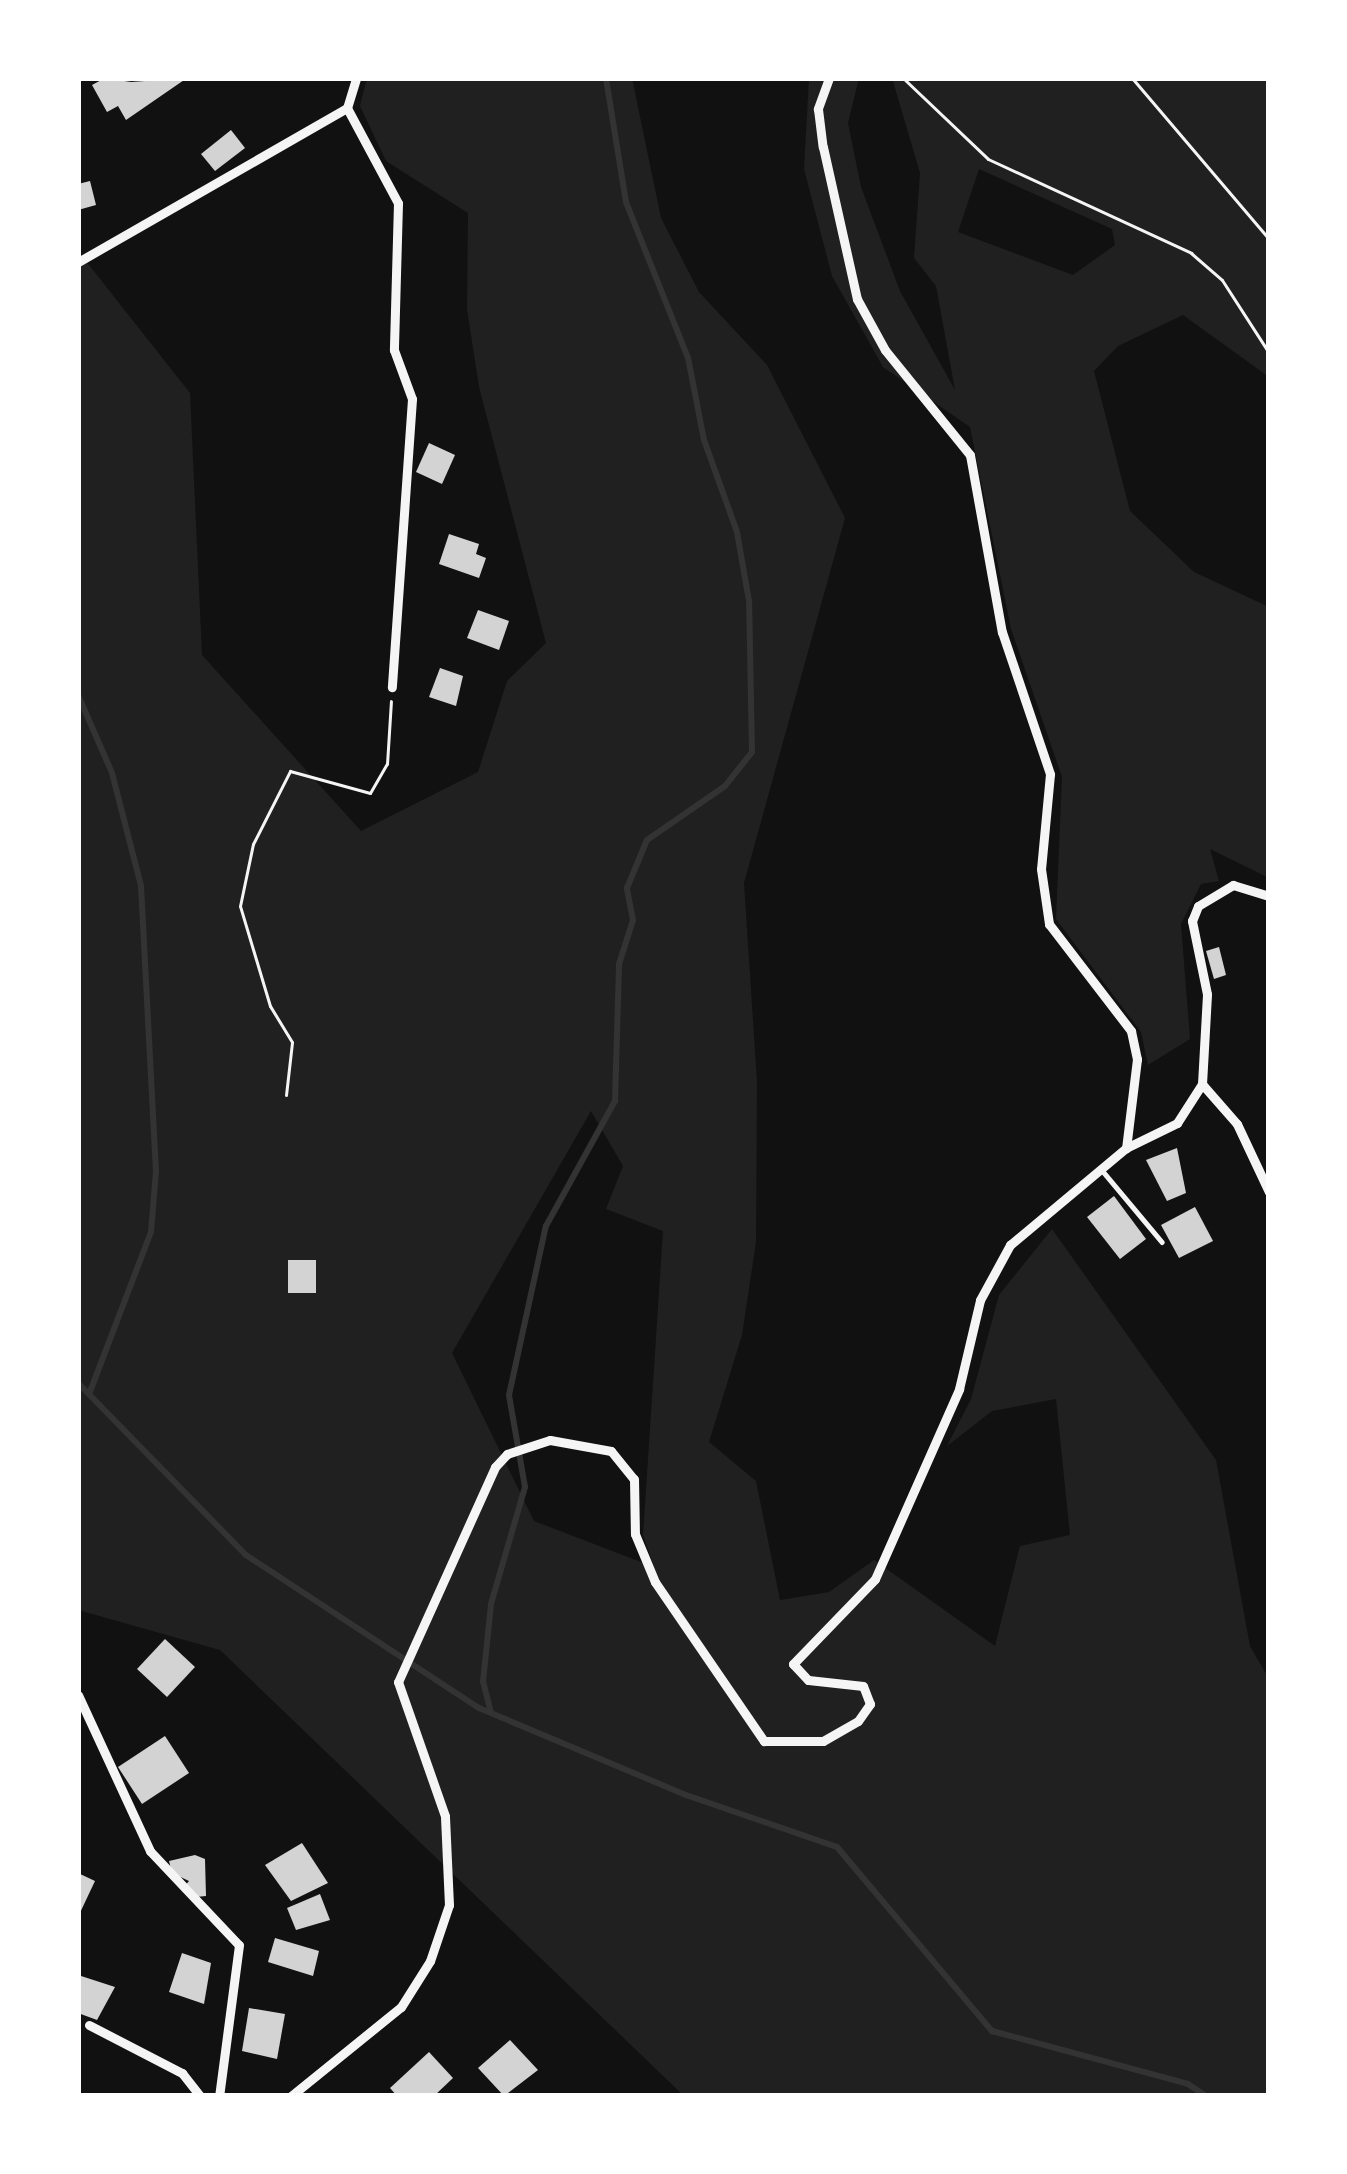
<!DOCTYPE html>
<style>
body{margin:0}
#map{position:relative;width:1347px;height:2174px;overflow:hidden;background:#111;font-family:"Sofia Sans Condensed",sans-serif}
div>[style]{position:absolute}
[style*='--x']{left:calc(var(--x)*1px);top:calc(var(--y)*1px);width:calc(var(--w)*1px);rotate:calc(var(--a)*1deg)}
.green>*{inset:0;background:#202020}
.stream>*{height:6px;margin:-3px;padding:0 3px;transform-origin:3px;border-radius:3px;background:#333}
.building>*{inset:0;background:#d3d3d3}
.path>*{height:3px;margin:-1.5px;padding:0 1.5px;transform-origin:1.5px;border-radius:1.5px;background:#f5f5f5}
.service>*{height:4.5px;margin:-2.25px;padding:0 2.25px;transform-origin:2.25px;border-radius:2.25px;background:#f5f5f5}
.minor>*{height:9px;margin:-4.5px;padding:0 4.5px;transform-origin:4.5px;border-radius:4.5px;background:#f5f5f5}
span{translate:-50% -50%;white-space:nowrap;text-align:center;line-height:1.15;-webkit-text-stroke:12px #fff;paint-order:stroke}
.frame{position:absolute;inset:0;border:81px solid #fff;pointer-events:none}
</style>
<div id="map">
<div class="green">
<i style="clip-path:polygon(evenodd,367px 78px,632px 78px,661px 218px,699px 292px,767px 365px,845px 518px,744px 883px,757px 1082px,756px 1242px,742px 1335px,709px 1442px,756px 1481px,780px 1600px,829px 1592px,874px 1560px,995px 1646px,1020px 1546px,1070px 1535px,1056px 1399px,992px 1411px,947px 1446px,971px 1399px,999px 1295px,1052px 1229px,1216px 1460px,1250px 1646px,1269px 1679px,1269px 2096px,684px 2096px,220px 1650px,78px 1610px,78px 251px,190px 393px,202px 655px,361px 831px,478px 772px,507px 681px,546px 643px,479px 387px,467px 309px,468px 213px,386px 161px,360px 106px,367px 78px,591px 1111px,623px 1166px,606px 1209px,663px 1231px,643px 1535px,654px 1567px,534px 1521px,452px 1353px,591px 1111px)"></i>
<i style="clip-path:polygon(evenodd,809px 78px,859px 78px,848px 123px,861px 187px,900px 291px,955px 390px,936px 286px,914px 258px,920px 173px,892px 78px,1269px 78px,1269px 377px,1183px 315px,1118px 346px,1094px 371px,1130px 511px,1194px 572px,1269px 607px,1269px 878px,1210px 849px,1219px 881px,1201px 884px,1181px 924px,1190px 1039px,1148px 1065px,1141px 1032px,1056px 919px,1062px 777px,1011px 629px,970px 427px,883px 367px,832px 276px,804px 169px,809px 78px,979px 169px,1112px 229px,1115px 245px,1073px 275px,958px 232px,979px 169px)"></i>
</div>
<div class="stream">
<i style="--x:78;--y:695;--w:85;--a:66.4"></i>
<i style="--x:112;--y:773;--w:117;--a:75.6"></i>
<i style="--x:141;--y:886;--w:285;--a:87"></i>
<i style="--x:156;--y:1171;--w:61;--a:94.7"></i>
<i style="--x:151;--y:1232;--w:173;--a:110.9"></i>
<i style="--x:78;--y:1383;--w:240;--a:45.7"></i>
<i style="--x:246;--y:1555;--w:279;--a:33.3"></i>
<i style="--x:479;--y:1708;--w:225;--a:22.8"></i>
<i style="--x:686;--y:1795;--w:160;--a:19"></i>
<i style="--x:837;--y:1847;--w:241;--a:49.9"></i>
<i style="--x:992;--y:2031;--w:203;--a:15.1"></i>
<i style="--x:1188;--y:2084;--w:22;--a:34"></i>
<i style="--x:491;--y:1713;--w:32;--a:-104"></i>
<i style="--x:483;--y:1682;--w:78;--a:-84.1"></i>
<i style="--x:491;--y:1604;--w:122;--a:-73.8"></i>
<i style="--x:525;--y:1487;--w:93;--a:-99.9"></i>
<i style="--x:509;--y:1395;--w:173;--a:-77.7"></i>
<i style="--x:546;--y:1226;--w:143;--a:-61.1"></i>
<i style="--x:615;--y:1101;--w:137;--a:-88.3"></i>
<i style="--x:619;--y:964;--w:46;--a:-72.3"></i>
<i style="--x:633;--y:920;--w:33;--a:-101"></i>
<i style="--x:627;--y:888;--w:52;--a:-67.4"></i>
<i style="--x:647;--y:840;--w:95;--a:-34.7"></i>
<i style="--x:725;--y:786;--w:43;--a:-51.5"></i>
<i style="--x:752;--y:752;--w:151;--a:-91.1"></i>
<i style="--x:749;--y:601;--w:70;--a:-99.9"></i>
<i style="--x:737;--y:532;--w:98;--a:-109.7"></i>
<i style="--x:704;--y:440;--w:84;--a:-101"></i>
<i style="--x:688;--y:358;--w:168;--a:-111.7"></i>
<i style="--x:626;--y:202;--w:126;--a:-99.2"></i>
</div>
<div class="building">
<i style="clip-path:polygon(105px 78px,131px 82px,187px 78px,126px 120px,118px 106px,107px 112px,92px 85px)"></i>
<i style="clip-path:polygon(231px 130px,245px 148px,215px 171px,201px 154px)"></i>
<i style="clip-path:polygon(90px 181px,96px 205px,78px 210px,78px 184px)"></i>
<i style="clip-path:polygon(429px 443px,455px 455px,442px 484px,416px 472px)"></i>
<i style="clip-path:polygon(449px 534px,479px 544px,476px 554px,486px 558px,479px 578px,439px 564px)"></i>
<i style="clip-path:polygon(478px 610px,509px 621px,499px 650px,467px 638px)"></i>
<i style="clip-path:polygon(440px 668px,463px 676px,456px 706px,429px 697px)"></i>
<i style="clip-path:polygon(1219px 947px,1226px 975px,1214px 979px,1206px 951px)"></i>
<i style="clip-path:polygon(1177px 1148px,1186px 1193px,1167px 1201px,1146px 1160px)"></i>
<i style="clip-path:polygon(1114px 1196px,1146px 1239px,1120px 1259px,1087px 1217px)"></i>
<i style="clip-path:polygon(1195px 1207px,1213px 1241px,1179px 1258px,1161px 1225px)"></i>
<i style="clip-path:polygon(288px 1260px,316px 1260px,316px 1293px,288px 1293px)"></i>
<i style="clip-path:polygon(165px 1639px,195px 1667px,167px 1697px,137px 1669px)"></i>
<i style="clip-path:polygon(165px 1736px,189px 1773px,142px 1804px,118px 1767px)"></i>
<i style="clip-path:polygon(302px 1843px,328px 1883px,291px 1901px,265px 1865px)"></i>
<i style="clip-path:polygon(195px 1855px,205px 1859px,206px 1896px,196px 1897px,184px 1887px,189px 1881px,172px 1873px,169px 1861px)"></i>
<i style="clip-path:polygon(78px 1873px,95px 1881px,78px 1917px)"></i>
<i style="clip-path:polygon(320px 1894px,330px 1920px,296px 1930px,287px 1908px)"></i>
<i style="clip-path:polygon(275px 1938px,319px 1951px,313px 1976px,268px 1962px)"></i>
<i style="clip-path:polygon(182px 1953px,211px 1963px,204px 2004px,169px 1992px)"></i>
<i style="clip-path:polygon(78px 1975px,115px 1987px,97px 2020px,78px 2013px)"></i>
<i style="clip-path:polygon(249px 2008px,285px 2014px,277px 2059px,242px 2051px)"></i>
<i style="clip-path:polygon(510px 2040px,538px 2070px,504px 2096px,478px 2068px)"></i>
<i style="clip-path:polygon(429px 2052px,453px 2078px,434px 2096px,397px 2096px,390px 2088px)"></i>
</div>
<div class="path">
<i style="--x:903;--y:78;--w:117;--a:43.6"></i>
<i style="--x:988;--y:159;--w:224;--a:24.8"></i>
<i style="--x:1191;--y:253;--w:41;--a:41.1"></i>
<i style="--x:1222;--y:280;--w:87;--a:57.2"></i>
<i style="--x:1132;--y:78;--w:211;--a:49.6"></i>
<i style="--x:286;--y:1095;--w:53;--a:-83.5"></i>
<i style="--x:292;--y:1042;--w:42;--a:-121.4"></i>
<i style="--x:270;--y:1006;--w:104;--a:-106.7"></i>
<i style="--x:240;--y:906;--w:63;--a:-78.2"></i>
<i style="--x:253;--y:844;--w:82;--a:-63.1"></i>
<i style="--x:290;--y:771;--w:83;--a:15.4"></i>
<i style="--x:370;--y:793;--w:34;--a:-60"></i>
<i style="--x:387;--y:764;--w:63;--a:-86.4"></i>
</div>
<div class="service">
<i style="--x:1101;--y:1169;--w:95;--a:50.1"></i>
</div>
<div class="minor">
<i style="--x:829;--y:78;--w:33;--a:110"></i>
<i style="--x:818;--y:109;--w:38;--a:83"></i>
<i style="--x:823;--y:147;--w:156;--a:77.4"></i>
<i style="--x:857;--y:299;--w:58;--a:61.2"></i>
<i style="--x:885;--y:350;--w:135;--a:51"></i>
<i style="--x:970;--y:455;--w:180;--a:79.8"></i>
<i style="--x:1002;--y:632;--w:150;--a:71.3"></i>
<i style="--x:1050;--y:774;--w:95;--a:95.4"></i>
<i style="--x:1041;--y:869;--w:56;--a:81.7"></i>
<i style="--x:1049;--y:924;--w:135;--a:52.5"></i>
<i style="--x:1131;--y:1031;--w:29;--a:78"></i>
<i style="--x:1137;--y:1059;--w:90;--a:97"></i>
<i style="--x:347;--y:108;--w:108;--a:61.8"></i>
<i style="--x:398;--y:203;--w:147;--a:91.6"></i>
<i style="--x:394;--y:350;--w:52;--a:69.8"></i>
<i style="--x:412;--y:399;--w:289;--a:94"></i>
<i style="--x:78;--y:262;--w:310;--a:-29.8"></i>
<i style="--x:347;--y:108;--w:31;--a:-73"></i>
<i style="--x:1202;--y:1084;--w:53;--a:48.8"></i>
<i style="--x:1237;--y:1124;--w:75;--a:64.8"></i>
<i style="--x:78;--y:1695;--w:172;--a:65.2"></i>
<i style="--x:150;--y:1851;--w:129;--a:46.6"></i>
<i style="--x:239;--y:1945;--w:152;--a:97.5"></i>
<i style="--x:89;--y:2025;--w:105;--a:27.3"></i>
<i style="--x:182;--y:2073;--w:29;--a:52"></i>
<i style="--x:291;--y:2096;--w:141;--a:-39"></i>
<i style="--x:401;--y:2007;--w:54;--a:-57.8"></i>
<i style="--x:430;--y:1961;--w:59;--a:-71.3"></i>
<i style="--x:449;--y:1905;--w:89;--a:-92.6"></i>
<i style="--x:445;--y:1816;--w:142;--a:-109.3"></i>
<i style="--x:398;--y:1682;--w:236;--a:-65.7"></i>
<i style="--x:495;--y:1467;--w:18;--a:-47"></i>
<i style="--x:507;--y:1454;--w:45;--a:-18"></i>
<i style="--x:550;--y:1440;--w:62;--a:10.2"></i>
<i style="--x:611;--y:1451;--w:36;--a:51"></i>
<i style="--x:634;--y:1479;--w:55;--a:89"></i>
<i style="--x:635;--y:1534;--w:52;--a:67.4"></i>
<i style="--x:655;--y:1582;--w:193;--a:55.6"></i>
<i style="--x:764;--y:1741;--w:59;--a:0"></i>
<i style="--x:823;--y:1741;--w:40;--a:-29.7"></i>
<i style="--x:858;--y:1721;--w:21;--a:-55"></i>
<i style="--x:870;--y:1704;--w:19;--a:-111"></i>
<i style="--x:863;--y:1686;--w:55;--a:-173.8"></i>
<i style="--x:808;--y:1680;--w:22;--a:-133"></i>
<i style="--x:793;--y:1664;--w:118;--a:-46"></i>
<i style="--x:875;--y:1579;--w:208;--a:-66.1"></i>
<i style="--x:959;--y:1389;--w:91;--a:-76.7"></i>
<i style="--x:980;--y:1300;--w:63;--a:-61.4"></i>
<i style="--x:1010;--y:1245;--w:151;--a:-39.9"></i>
<i style="--x:1126;--y:1148;--w:57;--a:-26.1"></i>
<i style="--x:1177;--y:1123;--w:46;--a:-57.3"></i>
<i style="--x:1202;--y:1084;--w:90;--a:-86.8"></i>
<i style="--x:1207;--y:994;--w:75;--a:-101.6"></i>
<i style="--x:1192;--y:921;--w:16;--a:-68"></i>
<i style="--x:1198;--y:906;--w:41;--a:-31"></i>
<i style="--x:1233;--y:885;--w:38;--a:17"></i>
</div>
<div class="frame"></div>
</div>
